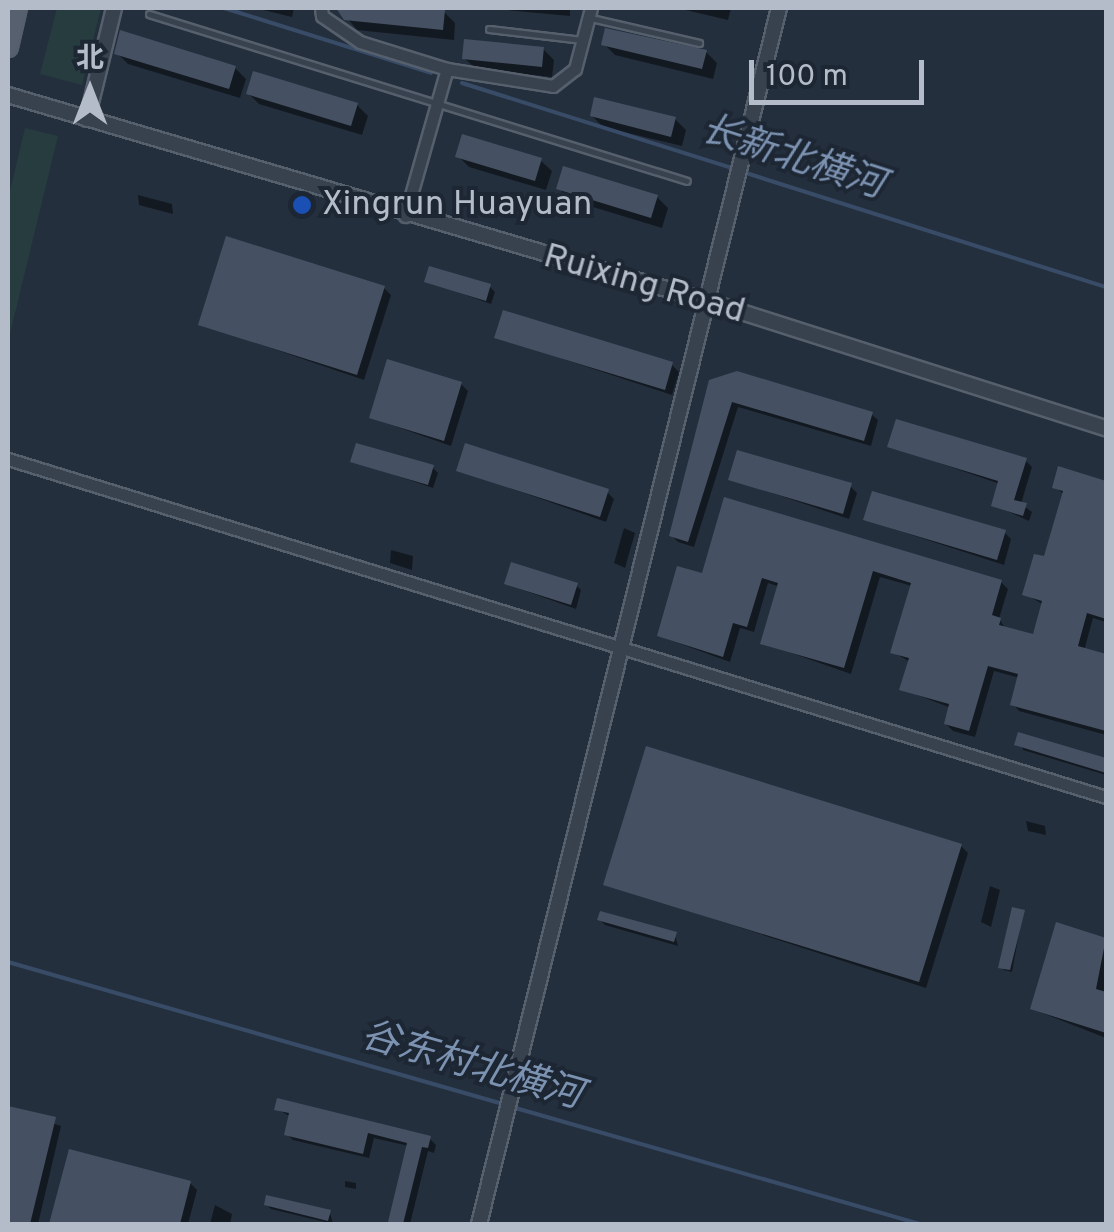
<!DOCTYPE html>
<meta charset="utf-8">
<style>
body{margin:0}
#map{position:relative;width:1114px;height:1232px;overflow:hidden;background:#242f3e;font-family:Overpass,"Noto Sans SC",sans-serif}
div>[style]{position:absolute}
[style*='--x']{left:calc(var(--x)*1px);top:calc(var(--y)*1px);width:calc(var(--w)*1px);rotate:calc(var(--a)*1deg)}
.green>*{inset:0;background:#263c3f}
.shadow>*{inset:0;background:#0007}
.stream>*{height:4px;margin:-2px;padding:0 2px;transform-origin:2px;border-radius:2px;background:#394c67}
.building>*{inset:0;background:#455162}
.roads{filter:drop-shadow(2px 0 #565f6c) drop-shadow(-2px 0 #565f6c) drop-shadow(0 2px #565f6c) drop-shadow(0 -2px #565f6c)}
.service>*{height:5px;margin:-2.5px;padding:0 2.5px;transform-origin:2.5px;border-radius:2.5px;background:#38414e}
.minor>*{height:11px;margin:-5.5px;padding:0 5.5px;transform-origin:5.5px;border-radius:5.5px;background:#38414e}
.tertiary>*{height:14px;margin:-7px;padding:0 7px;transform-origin:7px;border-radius:7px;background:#38414e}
.primary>*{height:18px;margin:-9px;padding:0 9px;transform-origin:9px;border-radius:9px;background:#56606e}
.dots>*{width:28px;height:28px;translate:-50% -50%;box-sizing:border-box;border:5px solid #1d2633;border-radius:50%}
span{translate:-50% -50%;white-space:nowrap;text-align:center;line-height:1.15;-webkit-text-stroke:8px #1d2633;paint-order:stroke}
.poi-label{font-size:35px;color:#b4bcc9}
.left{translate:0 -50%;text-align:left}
.street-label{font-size:35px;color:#b4bcc9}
.water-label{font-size:38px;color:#7c92b1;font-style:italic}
.frame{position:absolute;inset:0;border:10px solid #b4bcc9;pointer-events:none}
.north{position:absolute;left:40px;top:40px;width:100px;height:100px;-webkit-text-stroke:8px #1d2633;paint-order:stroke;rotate:0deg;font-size:28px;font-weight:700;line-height:40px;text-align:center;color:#b4bcc9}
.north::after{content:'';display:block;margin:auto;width:35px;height:45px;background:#b4bcc9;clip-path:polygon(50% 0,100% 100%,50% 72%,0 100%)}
.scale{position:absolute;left:749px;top:60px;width:175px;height:45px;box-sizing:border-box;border:5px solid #b4bcc9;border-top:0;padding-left:12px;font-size:30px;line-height:35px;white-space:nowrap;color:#b4bcc9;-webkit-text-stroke:8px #1d2633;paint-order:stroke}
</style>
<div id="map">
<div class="green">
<i style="clip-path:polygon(57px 8px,101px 8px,82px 85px,40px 74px)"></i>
<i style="clip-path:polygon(25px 128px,58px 136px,8px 342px,8px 199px)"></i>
</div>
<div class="shadow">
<i style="clip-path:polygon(255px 8px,294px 8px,292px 17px)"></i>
<i style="clip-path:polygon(339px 8px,444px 12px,455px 23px,454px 40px,357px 30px)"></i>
<i style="clip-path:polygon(485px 8px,570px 8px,570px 16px)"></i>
<i style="clip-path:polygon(677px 8px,731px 8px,728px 20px)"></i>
<i style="clip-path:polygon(604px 44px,706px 52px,717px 63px,713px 79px,615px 55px)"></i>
<i style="clip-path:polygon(543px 49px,554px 60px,552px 77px,476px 69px,464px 58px)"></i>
<i style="clip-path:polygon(117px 53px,235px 68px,246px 79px,240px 98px,128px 64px)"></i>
<i style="clip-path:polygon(248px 93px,357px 105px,368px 116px,362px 135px,259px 104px)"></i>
<i style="clip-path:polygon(592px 116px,675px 119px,686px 130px,682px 146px,603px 127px)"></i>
<i style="clip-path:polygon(458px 156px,540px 160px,552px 171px,546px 190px,469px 167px)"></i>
<i style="clip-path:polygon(559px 188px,657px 197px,668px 208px,662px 228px,570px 200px)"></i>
<i style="clip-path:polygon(138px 195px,172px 204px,173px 214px,139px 205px)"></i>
<i style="clip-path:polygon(427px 281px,490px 287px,495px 292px,491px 304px)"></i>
<i style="clip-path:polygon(384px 288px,391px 295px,364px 380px,201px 324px)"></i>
<i style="clip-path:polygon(497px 337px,672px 365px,679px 372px,672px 395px)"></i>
<i style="clip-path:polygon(712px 382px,871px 414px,878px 420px,871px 446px,738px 407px,694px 547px,678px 542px,672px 536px)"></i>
<i style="clip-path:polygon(461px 384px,468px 391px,451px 446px,372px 418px)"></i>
<i style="clip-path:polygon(890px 446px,1025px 460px,1032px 467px,1021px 504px,1032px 512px,1029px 521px,994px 505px,1000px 484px)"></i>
<i style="clip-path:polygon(353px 461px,433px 468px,438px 473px,433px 488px)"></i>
<i style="clip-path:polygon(459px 470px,607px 492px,614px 499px,606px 522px)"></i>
<i style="clip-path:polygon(1060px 470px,1106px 484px,1106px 622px,1093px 618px,1084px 651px,1106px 657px,1106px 735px,1019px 711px,1013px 704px,1020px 678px,994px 671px,975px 737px,953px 731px,946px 724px,951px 708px,902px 689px,910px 662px,893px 652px,912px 586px,880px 577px,851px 674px,763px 643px,780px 587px,768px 583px,754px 632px,740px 628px,730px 662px,659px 636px,703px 576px,725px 500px,1001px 582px,1008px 589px,999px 619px,1006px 629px,1035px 637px,1044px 605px,1025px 594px,1046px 560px,1065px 495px,1055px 487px)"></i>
<i style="clip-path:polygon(731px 479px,850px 486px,857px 493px,849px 519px)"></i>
<i style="clip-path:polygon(866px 520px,1004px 532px,1011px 539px,1004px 565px)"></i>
<i style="clip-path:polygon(624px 528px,635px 533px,625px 568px,614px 563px)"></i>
<i style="clip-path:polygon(391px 550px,413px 556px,412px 570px,390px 563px)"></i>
<i style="clip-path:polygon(506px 584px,576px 585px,581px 590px,576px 609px)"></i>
<i style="clip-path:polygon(1020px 735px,1106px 761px,1106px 775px,1023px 750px)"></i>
<i style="clip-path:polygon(1026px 821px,1045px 826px,1046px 835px,1028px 831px)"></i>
<i style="clip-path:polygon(961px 846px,968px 853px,926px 988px,606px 884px)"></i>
<i style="clip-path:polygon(990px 886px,1000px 890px,991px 927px,981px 922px)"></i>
<i style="clip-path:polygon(1023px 912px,1012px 972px,1004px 970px,1001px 967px)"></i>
<i style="clip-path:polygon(600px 920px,675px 935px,678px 946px,605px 925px)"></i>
<i style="clip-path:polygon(1058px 926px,1106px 940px,1106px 1038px,1032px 1009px)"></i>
<i style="clip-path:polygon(8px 1108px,61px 1126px,38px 1224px,8px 1224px)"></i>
<i style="clip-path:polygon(277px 1109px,430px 1139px,436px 1145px,434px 1153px,428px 1151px,410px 1224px,390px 1222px,409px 1146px,374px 1138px,369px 1158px,293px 1140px,287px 1134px,291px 1117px)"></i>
<i style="clip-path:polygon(71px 1152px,190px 1183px,197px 1190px,188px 1224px,52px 1224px)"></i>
<i style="clip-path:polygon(345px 1181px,356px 1183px,356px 1189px,345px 1187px)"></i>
<i style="clip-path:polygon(266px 1204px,330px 1213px,333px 1224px,271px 1209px)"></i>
<i style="clip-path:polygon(215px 1205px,232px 1214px,230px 1224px,210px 1224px)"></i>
</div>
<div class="stream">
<i style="--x:224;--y:8;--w:217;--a:17.4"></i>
<i style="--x:462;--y:83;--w:285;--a:17.5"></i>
<i style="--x:743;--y:172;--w:381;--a:17.6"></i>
<i style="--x:8;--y:962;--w:515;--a:16.01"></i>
<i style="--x:512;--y:1107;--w:424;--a:16"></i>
</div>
<div class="building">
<i style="clip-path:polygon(336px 8px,445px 10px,443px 30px,344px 20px)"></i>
<i style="clip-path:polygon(605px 28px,707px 50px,702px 69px,601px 45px)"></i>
<i style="clip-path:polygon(120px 30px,236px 66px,229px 89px,114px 54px)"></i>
<i style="clip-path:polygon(464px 39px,544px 47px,542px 67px,462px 59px)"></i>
<i style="clip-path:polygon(253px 71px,358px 103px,351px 126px,246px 94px)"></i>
<i style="clip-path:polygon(594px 97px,676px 117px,671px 137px,590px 116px)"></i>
<i style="clip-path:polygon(462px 134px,542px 158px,535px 181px,455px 157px)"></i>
<i style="clip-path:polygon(563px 166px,658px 195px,651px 218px,556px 189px)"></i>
<i style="clip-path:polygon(226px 236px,385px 286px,357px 375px,198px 325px)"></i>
<i style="clip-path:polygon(429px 266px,491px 284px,486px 301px,424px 282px)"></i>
<i style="clip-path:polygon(503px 310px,673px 362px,665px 390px,494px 338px)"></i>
<i style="clip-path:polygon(387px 359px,462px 382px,444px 441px,369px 418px)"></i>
<i style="clip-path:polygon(737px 371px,873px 412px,864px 441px,732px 402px,688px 542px,669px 536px,709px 380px)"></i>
<i style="clip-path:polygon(896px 419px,1027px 458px,1014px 500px,1027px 503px,1023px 516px,991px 506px,998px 481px,887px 447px)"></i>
<i style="clip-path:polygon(356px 443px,434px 465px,428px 485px,350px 462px)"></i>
<i style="clip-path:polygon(465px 443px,609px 489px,600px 517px,456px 471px)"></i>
<i style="clip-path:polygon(737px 450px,852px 483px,843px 514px,728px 480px)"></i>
<i style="clip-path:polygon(1058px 466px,1106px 481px,1106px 619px,1087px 613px,1078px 646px,1106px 654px,1106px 731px,1010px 705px,1018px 674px,988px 666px,969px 731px,944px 724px,949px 704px,899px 690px,909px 658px,890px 653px,911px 583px,873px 571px,844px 668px,760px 644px,778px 583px,762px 578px,747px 627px,733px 623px,723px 657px,657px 636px,677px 566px,702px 573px,724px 497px,1002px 580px,992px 615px,1001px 618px,999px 625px,1033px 634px,1042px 601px,1022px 595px,1034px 554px,1044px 556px,1063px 491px,1052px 488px)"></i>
<i style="clip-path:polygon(872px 491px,1006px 530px,997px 560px,863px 520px)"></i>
<i style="clip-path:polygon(511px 562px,578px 583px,571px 605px,504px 584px)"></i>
<i style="clip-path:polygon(1018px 732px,1106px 758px,1106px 773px,1014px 745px)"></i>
<i style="clip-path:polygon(646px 746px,962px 844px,919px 982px,603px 885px)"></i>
<i style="clip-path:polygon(1012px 907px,1025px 910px,1010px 970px,998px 968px)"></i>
<i style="clip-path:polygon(600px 911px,677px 932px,674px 942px,597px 920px)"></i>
<i style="clip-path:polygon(1056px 922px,1106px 938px,1096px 989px,1106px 992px,1106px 1033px,1030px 1009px)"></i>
<i style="clip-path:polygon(277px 1098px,431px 1136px,428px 1148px,422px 1147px,403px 1224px,388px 1222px,407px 1143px,368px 1133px,363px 1154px,284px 1135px,289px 1113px,274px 1110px)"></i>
<i style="clip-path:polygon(8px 1106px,56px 1117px,30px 1224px,8px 1224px)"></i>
<i style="clip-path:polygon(69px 1149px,191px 1181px,180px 1224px,49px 1224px)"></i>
<i style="clip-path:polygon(266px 1195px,331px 1210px,328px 1221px,264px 1205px)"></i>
</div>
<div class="roads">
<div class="service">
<i style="--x:149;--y:14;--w:563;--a:17.24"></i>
<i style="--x:591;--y:18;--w:111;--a:13"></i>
<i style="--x:489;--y:29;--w:94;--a:6.7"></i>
</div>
<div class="minor">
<i style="--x:321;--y:8;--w:8;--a:83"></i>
<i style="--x:322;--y:16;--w:46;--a:34.4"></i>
<i style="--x:360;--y:42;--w:91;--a:17.2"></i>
<i style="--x:405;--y:216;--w:153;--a:-74.1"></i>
<i style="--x:447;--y:69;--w:107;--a:9.1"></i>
<i style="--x:553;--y:86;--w:28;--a:-38"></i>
<i style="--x:575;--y:69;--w:63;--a:-75.3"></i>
<i style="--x:8;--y:459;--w:1149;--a:17.11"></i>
</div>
<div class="tertiary">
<i style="--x:8;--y:95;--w:729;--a:16.42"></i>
<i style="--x:707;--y:301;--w:419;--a:17.7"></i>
<i style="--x:87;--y:119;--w:114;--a:-76.3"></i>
<i style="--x:479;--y:1224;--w:1252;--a:-76.14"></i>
</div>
<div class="primary">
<i style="--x:8;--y:47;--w:40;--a:-77"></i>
</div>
</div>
<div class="dots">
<i style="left:302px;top:205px;background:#1a4fb4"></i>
</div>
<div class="poi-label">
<span class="left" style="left:322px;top:205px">Xingrun Huayuan</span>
</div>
<div class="street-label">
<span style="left:644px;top:285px;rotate:16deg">Ruixing Road</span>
</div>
<div class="water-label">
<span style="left:792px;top:159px;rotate:18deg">长新北横河</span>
<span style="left:471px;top:1067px;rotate:16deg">谷东村北横河</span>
</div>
<div class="frame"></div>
<div class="north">北</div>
<div class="scale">100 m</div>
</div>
